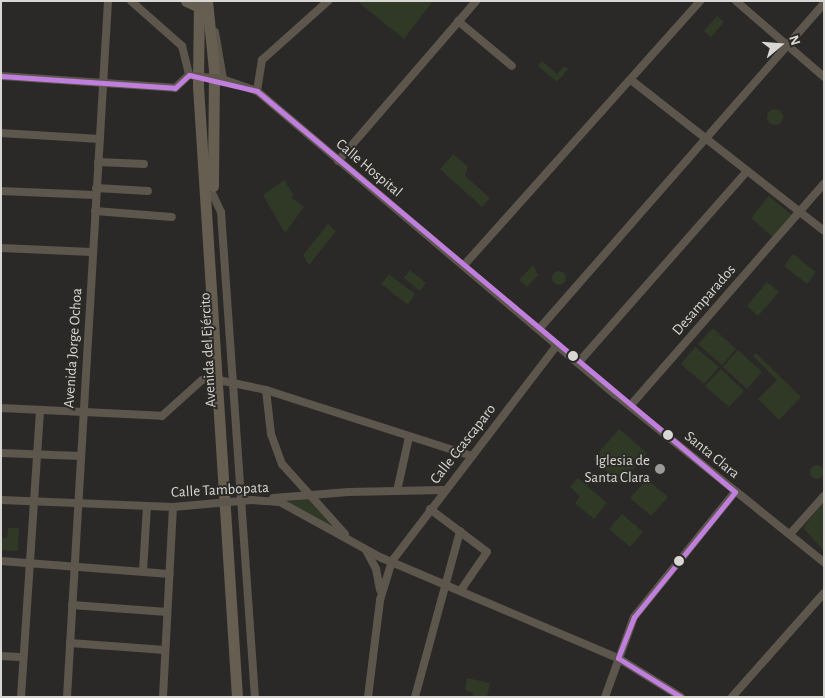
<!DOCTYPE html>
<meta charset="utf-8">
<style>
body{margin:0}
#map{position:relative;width:825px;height:698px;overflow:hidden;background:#2b2927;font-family:"Alegreya Sans",sans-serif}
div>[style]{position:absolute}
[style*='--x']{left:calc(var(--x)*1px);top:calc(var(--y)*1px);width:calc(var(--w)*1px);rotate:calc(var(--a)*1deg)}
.green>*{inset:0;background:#2f3926}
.round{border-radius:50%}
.street>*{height:8px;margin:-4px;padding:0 4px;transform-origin:4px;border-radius:4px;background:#5d564d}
.primary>*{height:11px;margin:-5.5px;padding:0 5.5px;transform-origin:5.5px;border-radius:5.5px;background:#675e52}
.street-bridge>*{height:8px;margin:-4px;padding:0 4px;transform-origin:4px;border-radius:4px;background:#5d564d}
.bus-1>*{height:5px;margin:-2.5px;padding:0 2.5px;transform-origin:2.5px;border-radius:2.5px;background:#c07fdc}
.dots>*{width:14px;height:14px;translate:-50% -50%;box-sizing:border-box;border:2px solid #2c2a26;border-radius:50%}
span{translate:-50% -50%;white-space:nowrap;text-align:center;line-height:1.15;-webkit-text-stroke:4px #2c2a26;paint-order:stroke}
.street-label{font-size:15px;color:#d8d7d4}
.poi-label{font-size:15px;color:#d8d7d4}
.right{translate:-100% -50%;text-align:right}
.frame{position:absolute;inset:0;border:2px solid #d8d7d4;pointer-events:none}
.north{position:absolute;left:755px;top:20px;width:50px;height:50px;-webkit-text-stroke:4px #2c2a26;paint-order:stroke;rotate:72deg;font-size:14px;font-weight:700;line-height:20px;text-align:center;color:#d8d7d4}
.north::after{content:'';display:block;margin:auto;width:18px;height:22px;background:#d8d7d4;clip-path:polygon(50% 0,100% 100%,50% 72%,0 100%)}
</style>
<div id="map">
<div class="green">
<i style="clip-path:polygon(357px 1px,433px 1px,404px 39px)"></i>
<i style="clip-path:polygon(717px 16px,724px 22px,711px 37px,704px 31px)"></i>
<i style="clip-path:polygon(542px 61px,557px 74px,564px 66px,568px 69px,557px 82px,538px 66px)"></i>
<i class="round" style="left:767px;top:109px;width:16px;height:16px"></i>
<i style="clip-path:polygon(453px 154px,468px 167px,465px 176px,490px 198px,482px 207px,440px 169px)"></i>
<i style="clip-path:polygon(284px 180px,293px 194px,292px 198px,304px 207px,285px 233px,263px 195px)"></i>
<i style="clip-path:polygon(769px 196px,792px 215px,773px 237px,751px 218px)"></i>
<i style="clip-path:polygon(328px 224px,336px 231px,309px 265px,303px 255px)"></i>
<i style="clip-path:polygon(793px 254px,816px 272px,807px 284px,784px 266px)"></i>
<i style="clip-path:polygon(533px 265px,538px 275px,527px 287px,519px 280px)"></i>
<i style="clip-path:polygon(410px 270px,426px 283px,420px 291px,404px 278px)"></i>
<i class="round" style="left:552px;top:271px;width:14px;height:14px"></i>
<i style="clip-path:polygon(389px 274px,415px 294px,408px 305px,381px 284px)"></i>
<i style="clip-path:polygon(767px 282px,779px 292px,758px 316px,747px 306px)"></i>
<i style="clip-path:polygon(713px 328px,736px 349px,722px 365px,698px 344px)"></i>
<i style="clip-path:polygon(695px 347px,719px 367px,704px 384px,681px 364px)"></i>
<i style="clip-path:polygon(738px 350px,762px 372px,747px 389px,723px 367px)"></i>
<i style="clip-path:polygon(756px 353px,801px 397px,779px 420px,758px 399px,777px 380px,753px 356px)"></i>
<i style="clip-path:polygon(721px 369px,744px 391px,729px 407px,705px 386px)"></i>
<i style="clip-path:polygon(619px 429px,647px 453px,621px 484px,593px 459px)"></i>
<i class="round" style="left:810px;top:465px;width:14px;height:14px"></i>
<i style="clip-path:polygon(578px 478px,607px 503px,594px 519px,575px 503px,580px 496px,570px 487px)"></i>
<i style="clip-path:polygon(647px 479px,668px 497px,651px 516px,630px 498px)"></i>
<i style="clip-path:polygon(308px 499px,334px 528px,285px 502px)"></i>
<i style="clip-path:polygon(824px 501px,824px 551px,803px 528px)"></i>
<i style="clip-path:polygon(622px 514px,643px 532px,630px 547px,609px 529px)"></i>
<i style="clip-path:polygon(8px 528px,19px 528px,18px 551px,1px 550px,1px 538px,7px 538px)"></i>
<i style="clip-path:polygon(467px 678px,490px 683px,487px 697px,472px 697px,473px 693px,465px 690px)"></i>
</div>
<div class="street">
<i style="--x:131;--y:1;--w:68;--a:41.4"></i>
<i style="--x:182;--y:46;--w:30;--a:76"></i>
<i style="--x:736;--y:1;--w:116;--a:40.8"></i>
<i style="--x:458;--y:21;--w:70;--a:39.8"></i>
<i style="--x:215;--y:32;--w:48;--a:80.3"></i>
<i style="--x:1;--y:76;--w:174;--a:3.9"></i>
<i style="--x:175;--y:88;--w:19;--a:-43"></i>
<i style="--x:222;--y:79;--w:37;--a:19"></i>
<i style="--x:257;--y:91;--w:470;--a:40.3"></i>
<i style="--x:616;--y:395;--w:267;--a:38.8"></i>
<i style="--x:631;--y:80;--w:245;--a:38"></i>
<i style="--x:257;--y:91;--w:31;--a:-81"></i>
<i style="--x:262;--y:60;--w:89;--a:-41.8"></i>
<i style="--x:1;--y:133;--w:99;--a:3.5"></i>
<i style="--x:338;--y:161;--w:211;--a:-49.2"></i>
<i style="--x:98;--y:162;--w:46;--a:2.5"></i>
<i style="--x:96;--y:188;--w:52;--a:3.3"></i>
<i style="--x:1;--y:191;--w:94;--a:2.4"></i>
<i style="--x:213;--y:195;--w:19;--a:65"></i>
<i style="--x:221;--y:212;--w:486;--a:86"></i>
<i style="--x:95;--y:211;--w:77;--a:4.5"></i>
<i style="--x:1;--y:248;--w:91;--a:2.5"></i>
<i style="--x:465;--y:264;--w:353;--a:-48.2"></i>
<i style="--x:539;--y:329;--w:433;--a:-48.8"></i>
<i style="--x:578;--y:363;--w:256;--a:-48.6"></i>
<i style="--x:266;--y:390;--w:44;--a:83.5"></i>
<i style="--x:271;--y:434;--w:32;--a:70"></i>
<i style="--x:282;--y:464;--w:94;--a:48"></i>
<i style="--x:630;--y:406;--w:295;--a:-48.9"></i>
<i style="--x:1;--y:408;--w:161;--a:2.8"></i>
<i style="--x:162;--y:416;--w:54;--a:-42"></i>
<i style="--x:202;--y:380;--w:7;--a:-16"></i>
<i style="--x:209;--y:378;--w:58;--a:11.9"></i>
<i style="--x:266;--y:390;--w:216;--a:17.8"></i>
<i style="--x:1;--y:453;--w:79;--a:2.2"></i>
<i style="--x:397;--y:491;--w:55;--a:-77.5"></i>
<i style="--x:273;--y:498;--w:76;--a:-4.5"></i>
<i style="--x:349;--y:492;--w:94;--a:-1.2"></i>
<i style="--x:1;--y:500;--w:172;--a:2.3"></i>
<i style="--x:173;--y:507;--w:45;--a:-5.1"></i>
<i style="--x:251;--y:500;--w:29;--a:4"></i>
<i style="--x:280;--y:502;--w:116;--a:28.8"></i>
<i style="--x:382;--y:558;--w:256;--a:23"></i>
<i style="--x:618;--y:658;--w:74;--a:31.8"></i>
<i style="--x:430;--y:509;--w:71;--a:37"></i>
<i style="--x:487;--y:552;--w:46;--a:124.4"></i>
<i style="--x:790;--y:534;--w:51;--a:-48.2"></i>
<i style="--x:366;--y:550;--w:21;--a:62"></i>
<i style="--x:376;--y:569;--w:21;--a:79"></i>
<i style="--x:1;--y:561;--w:169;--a:4.4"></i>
<i style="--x:143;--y:571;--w:65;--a:-86.5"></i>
<i style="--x:72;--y:605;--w:95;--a:4.2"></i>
<i style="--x:70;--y:643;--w:95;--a:4.2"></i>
<i style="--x:1;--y:656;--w:22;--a:3"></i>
<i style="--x:21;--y:697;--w:288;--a:-86.2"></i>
<i style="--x:67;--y:697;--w:697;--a:-86.63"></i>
<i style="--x:163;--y:697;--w:190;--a:-87"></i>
<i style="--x:368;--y:697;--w:98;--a:-82.9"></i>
<i style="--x:380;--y:600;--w:41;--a:-72.9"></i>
<i style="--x:392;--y:561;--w:272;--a:-52.6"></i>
<i style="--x:415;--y:697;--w:172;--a:-74.8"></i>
<i style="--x:605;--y:697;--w:85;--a:-70.1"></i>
<i style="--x:634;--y:617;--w:161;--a:-51.1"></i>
<i style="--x:732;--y:697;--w:139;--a:-48.5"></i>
</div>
<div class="primary">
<i style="--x:186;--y:1;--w:20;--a:24"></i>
<i style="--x:199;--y:1;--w:85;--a:90.7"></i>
<i style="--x:198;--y:86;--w:612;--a:86.35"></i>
<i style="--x:207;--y:1;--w:69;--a:84.2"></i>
<i style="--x:214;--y:70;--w:116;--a:90.5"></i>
</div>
<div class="street-bridge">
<i style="--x:194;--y:76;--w:28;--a:6"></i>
<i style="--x:218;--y:503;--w:33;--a:-5"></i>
</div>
<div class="bus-1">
<i style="--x:1;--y:76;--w:174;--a:3.9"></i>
<i style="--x:175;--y:88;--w:19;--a:-43"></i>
<i style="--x:189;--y:75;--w:70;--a:13.2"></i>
<i style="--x:257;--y:91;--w:624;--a:39.99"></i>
<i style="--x:735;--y:492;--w:161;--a:128.9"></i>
<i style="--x:634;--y:617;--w:44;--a:111.3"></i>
<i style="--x:618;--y:658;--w:74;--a:31.8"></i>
</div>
<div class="dots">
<i style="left:573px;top:356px;background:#d8d7d4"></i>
<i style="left:668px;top:435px;background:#d8d7d4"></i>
<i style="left:660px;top:469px;background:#9b9a97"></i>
<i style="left:679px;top:561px;background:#d8d7d4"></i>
</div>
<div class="street-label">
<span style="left:369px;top:168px;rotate:40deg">Calle Hospital</span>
<span style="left:704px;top:300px;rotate:-49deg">Desamparados</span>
<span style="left:73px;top:348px;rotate:-86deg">Avenida Jorge Ochoa</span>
<span style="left:208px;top:350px;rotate:-93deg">Avenida del Ejército</span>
<span style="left:463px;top:444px;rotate:-52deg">Calle Ccascaparo</span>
<span style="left:712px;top:455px;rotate:39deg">Santa Clara</span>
<span style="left:220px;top:490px;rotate:-3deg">Calle Tambopata</span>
</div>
<div class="poi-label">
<span class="right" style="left:650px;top:469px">Iglesia de<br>Santa Clara</span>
</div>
<div class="frame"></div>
<div class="north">N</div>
</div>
